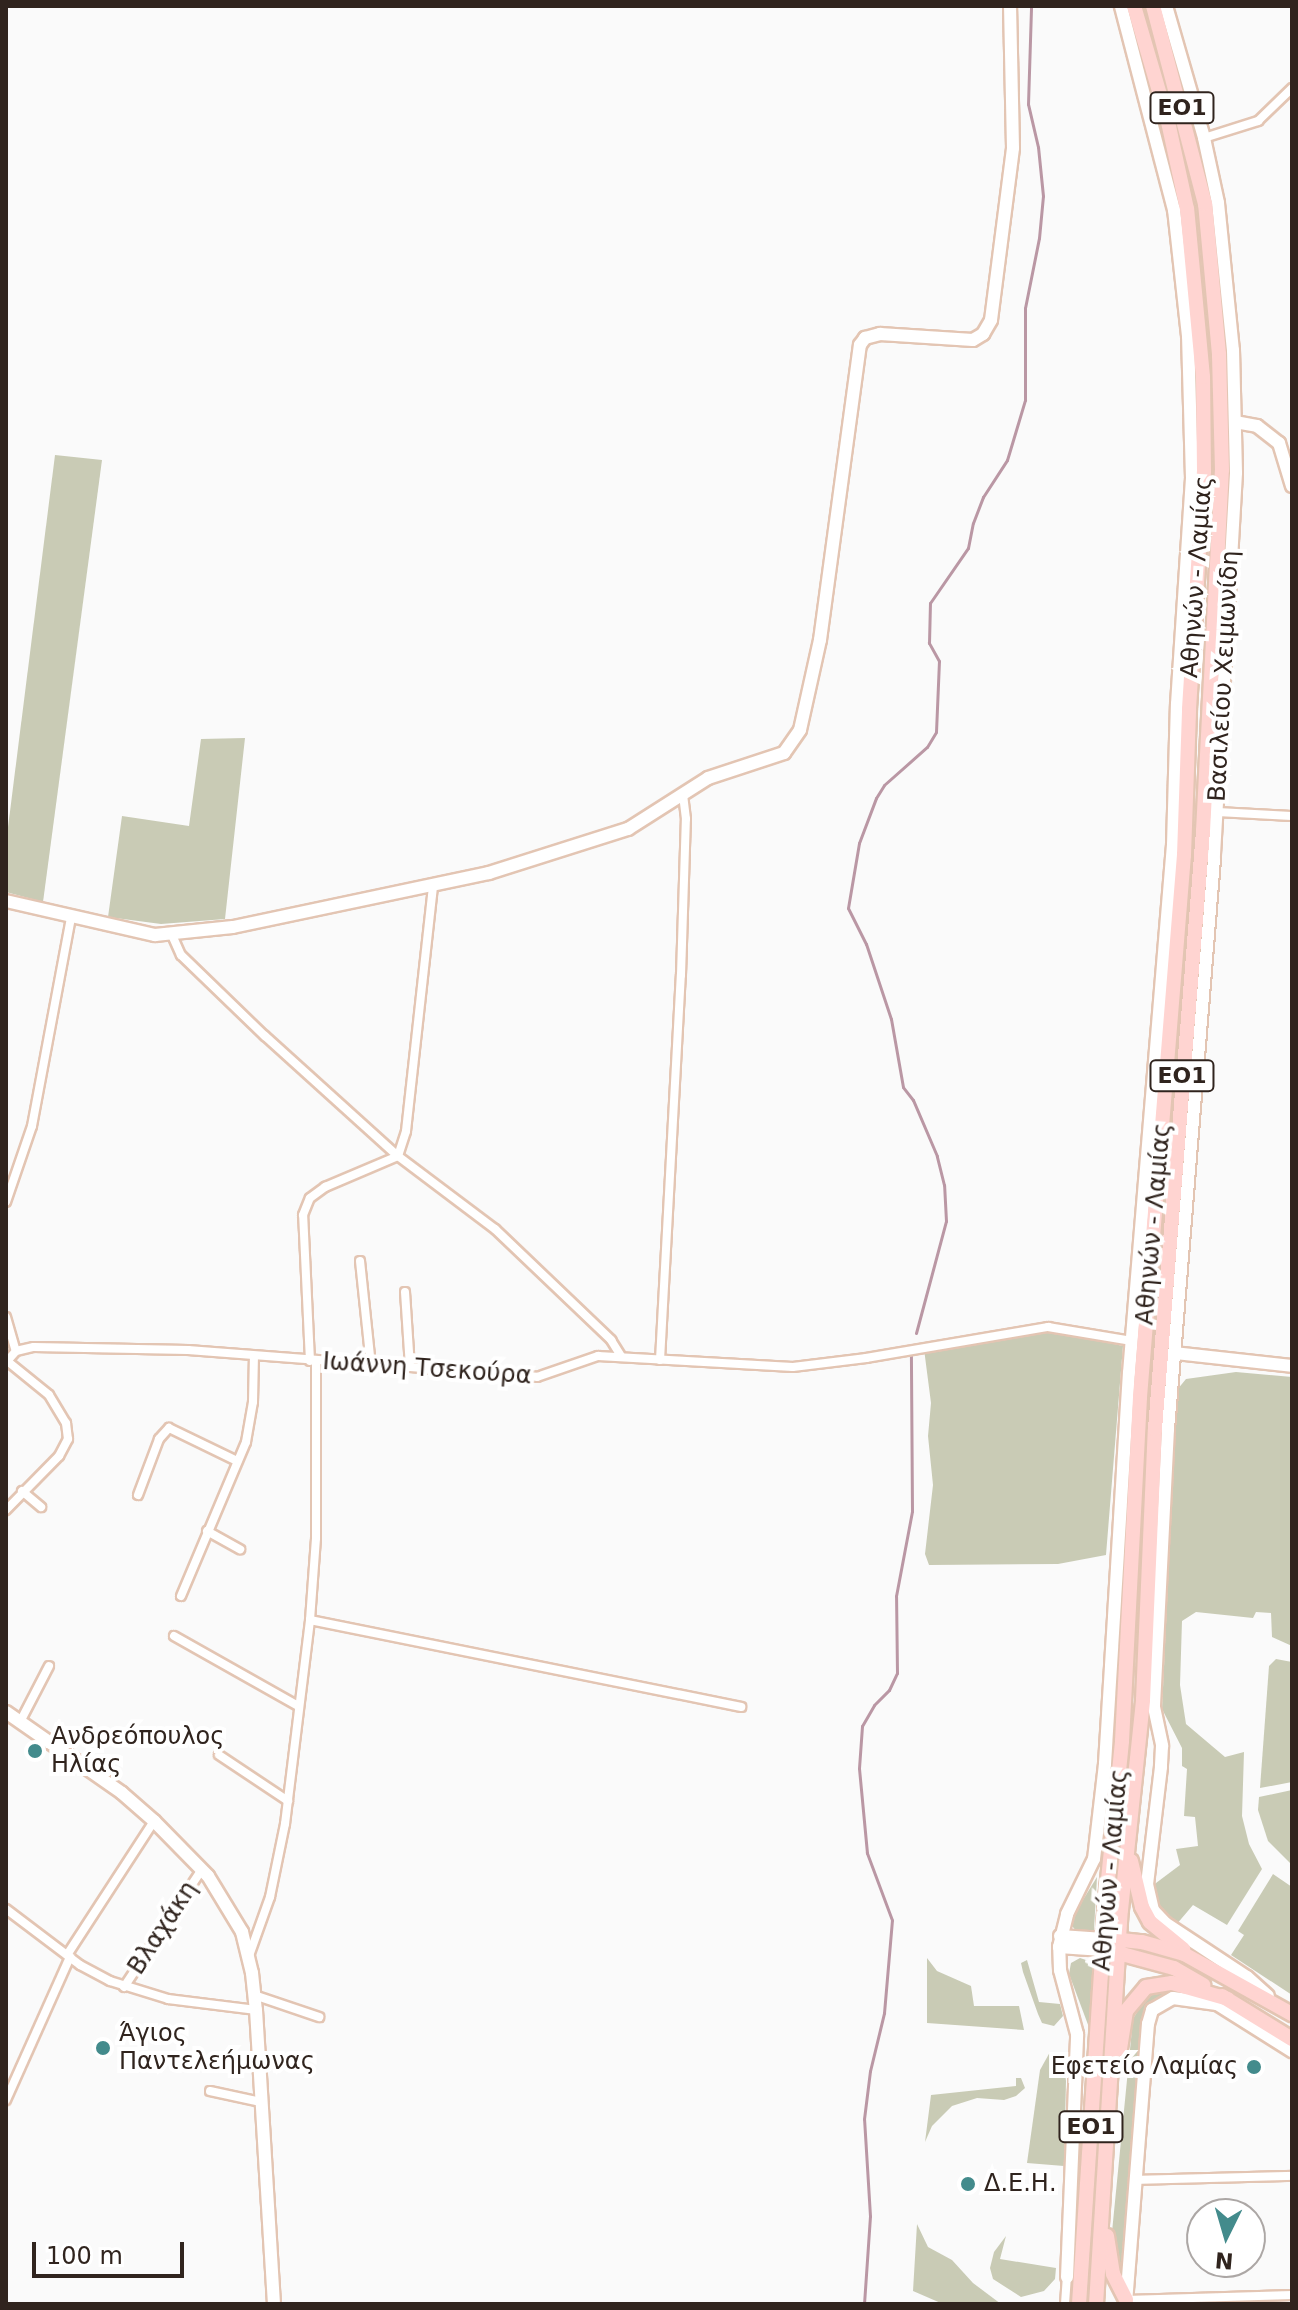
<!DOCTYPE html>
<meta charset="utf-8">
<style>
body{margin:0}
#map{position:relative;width:1298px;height:2310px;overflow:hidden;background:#fafafa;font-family:"DejaVu Sans",sans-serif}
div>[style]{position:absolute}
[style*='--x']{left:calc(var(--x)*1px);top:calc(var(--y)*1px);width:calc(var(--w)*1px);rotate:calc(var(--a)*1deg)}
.green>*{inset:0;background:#c9cbb5}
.stream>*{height:3px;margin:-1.5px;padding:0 1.5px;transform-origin:1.5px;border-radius:1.5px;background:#ba97a4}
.roads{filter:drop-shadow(2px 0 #e3c5b3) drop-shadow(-2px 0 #e3c5b3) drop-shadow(0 2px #e3c5b3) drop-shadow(0 -2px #e3c5b3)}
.street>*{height:8px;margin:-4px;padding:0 4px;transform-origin:4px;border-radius:4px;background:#fff}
.secondary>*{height:12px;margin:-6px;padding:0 6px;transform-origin:6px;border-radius:6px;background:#fff}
.primary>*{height:14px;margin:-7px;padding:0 7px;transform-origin:7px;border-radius:7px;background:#ffd4d1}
.dots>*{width:22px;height:22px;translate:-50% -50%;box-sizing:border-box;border:4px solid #fff;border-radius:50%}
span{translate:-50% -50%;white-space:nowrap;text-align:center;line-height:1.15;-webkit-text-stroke:8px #fff;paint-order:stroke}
.shield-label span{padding:2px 6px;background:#fff;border:2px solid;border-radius:6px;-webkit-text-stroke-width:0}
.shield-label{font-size:22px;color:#30241e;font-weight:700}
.street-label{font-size:24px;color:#30241e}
.poi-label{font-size:24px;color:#30241e}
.left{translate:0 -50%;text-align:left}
.right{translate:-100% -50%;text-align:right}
.frame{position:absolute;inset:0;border:8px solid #30241e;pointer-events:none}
.north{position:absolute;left:1186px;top:2198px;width:80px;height:80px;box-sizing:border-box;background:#fff;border:2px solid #aca7a5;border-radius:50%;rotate:185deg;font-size:22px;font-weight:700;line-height:32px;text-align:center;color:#30241e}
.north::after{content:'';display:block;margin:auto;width:28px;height:36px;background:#438b8c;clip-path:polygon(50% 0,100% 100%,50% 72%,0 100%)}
.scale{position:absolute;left:32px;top:2242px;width:152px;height:36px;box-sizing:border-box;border:4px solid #30241e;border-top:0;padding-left:10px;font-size:24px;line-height:28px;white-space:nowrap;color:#30241e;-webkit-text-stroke:6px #fff;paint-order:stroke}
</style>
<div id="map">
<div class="green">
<i style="clip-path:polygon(55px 455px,102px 460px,43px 902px,6px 892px,6px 843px)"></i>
<i style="clip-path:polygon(245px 738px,225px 919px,161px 924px,108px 917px,122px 816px,189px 826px,201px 739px)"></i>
<i style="clip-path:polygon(1031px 1330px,1062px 1332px,1123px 1346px,1106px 1555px,1058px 1564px,929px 1565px,925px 1554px,933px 1485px,928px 1436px,931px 1403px,924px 1349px)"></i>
<i style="clip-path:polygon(1236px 1372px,1292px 1377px,1292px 1646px,1272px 1637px,1271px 1613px,1256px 1612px,1253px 1618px,1196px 1612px,1182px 1621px,1180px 1685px,1186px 1724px,1225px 1757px,1244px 1752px,1242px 1816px,1249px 1844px,1262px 1869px,1227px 1925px,1193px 1905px,1176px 1925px,1155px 1900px,1152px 1886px,1180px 1865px,1176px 1849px,1198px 1846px,1195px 1817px,1184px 1816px,1187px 1769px,1182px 1766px,1182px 1748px,1162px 1709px,1177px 1390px,1186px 1379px)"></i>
<i style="clip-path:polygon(1276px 1659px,1292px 1662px,1292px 1782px,1260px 1788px,1269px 1666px)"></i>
<i style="clip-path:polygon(1292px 1790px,1292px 1865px,1268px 1841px,1258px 1810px,1259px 1797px)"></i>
<i style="clip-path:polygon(1273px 1874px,1292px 1887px,1292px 1995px,1231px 1955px,1244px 1935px,1238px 1931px)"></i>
<i style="clip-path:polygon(1097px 1877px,1094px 1930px,1078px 1933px,1072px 1926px,1073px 1916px)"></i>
<i style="clip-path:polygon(927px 1958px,937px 1971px,971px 1986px,974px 2006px,1019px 2006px,1024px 2030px,927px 2023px)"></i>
<i style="clip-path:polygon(1080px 1958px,1089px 1961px,1094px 1970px,1090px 2030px,1069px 1974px,1071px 1963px)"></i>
<i style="clip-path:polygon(1027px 1960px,1039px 2002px,1060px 2004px,1063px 2016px,1054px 2026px,1042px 2023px,1038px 2014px,1023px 1972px,1021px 1963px)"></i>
<i style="clip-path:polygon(1169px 1989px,1181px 1993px,1158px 1998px,1146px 2007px,1143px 2016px,1122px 2281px,1118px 2278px,1112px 2232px,1133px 2019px,1147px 1995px)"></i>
<i style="clip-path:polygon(1050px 2052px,1064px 2066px,1066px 2081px,1064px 2166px,1027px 2163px,1040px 2070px)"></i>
<i style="clip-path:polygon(1016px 2078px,1021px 2078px,1025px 2088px,1016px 2096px,1004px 2100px,977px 2098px,952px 2106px,932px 2126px,925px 2142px,931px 2095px,1016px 2086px)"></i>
<i style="clip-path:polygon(917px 2224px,928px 2247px,952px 2260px,973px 2283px,1001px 2304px,943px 2304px,913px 2291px)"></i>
<i style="clip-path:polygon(1006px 2236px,1000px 2259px,1056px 2268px,1055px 2279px,1044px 2291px,1021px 2297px,993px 2279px,990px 2268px,994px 2252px)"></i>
</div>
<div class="stream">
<i style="--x:916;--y:1333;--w:116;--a:-75"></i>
<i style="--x:946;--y:1221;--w:36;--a:-93"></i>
<i style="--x:944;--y:1185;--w:30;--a:-104"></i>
<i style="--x:937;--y:1156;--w:61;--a:-113.2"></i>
<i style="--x:913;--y:1100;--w:16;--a:-128"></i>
<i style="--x:903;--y:1087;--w:69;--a:-100"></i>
<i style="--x:891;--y:1019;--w:79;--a:-108.4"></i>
<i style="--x:866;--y:944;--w:40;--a:-116.6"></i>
<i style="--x:848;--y:908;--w:66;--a:-80.4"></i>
<i style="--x:859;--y:843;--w:48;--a:-69.3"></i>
<i style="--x:876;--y:798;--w:15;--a:-58"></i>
<i style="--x:884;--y:785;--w:57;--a:-41.5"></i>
<i style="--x:927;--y:747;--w:17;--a:-59"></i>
<i style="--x:936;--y:732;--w:71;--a:-87.6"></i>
<i style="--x:939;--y:661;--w:21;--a:-119"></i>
<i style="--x:929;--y:643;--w:40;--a:-88.6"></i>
<i style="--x:930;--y:603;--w:67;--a:-55.4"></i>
<i style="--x:968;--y:548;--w:25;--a:-79"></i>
<i style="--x:973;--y:523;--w:28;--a:-69"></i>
<i style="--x:983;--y:497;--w:44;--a:-57"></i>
<i style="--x:1007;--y:460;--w:63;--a:-73.3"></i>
<i style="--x:1025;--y:400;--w:92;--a:-90"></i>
<i style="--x:1025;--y:308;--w:71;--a:-78.7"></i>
<i style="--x:1039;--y:238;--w:42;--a:-84.6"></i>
<i style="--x:1043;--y:196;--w:49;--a:-95.8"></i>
<i style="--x:1038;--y:147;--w:44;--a:-103.1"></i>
<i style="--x:1028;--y:104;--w:98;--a:-88.2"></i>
<i style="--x:864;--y:2304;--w:88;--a:-86.1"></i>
<i style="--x:870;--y:2216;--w:97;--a:-93.5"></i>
<i style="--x:864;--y:2119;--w:48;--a:-82.9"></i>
<i style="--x:870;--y:2071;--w:60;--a:-76.4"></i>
<i style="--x:884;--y:2013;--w:93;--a:-85.1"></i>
<i style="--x:892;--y:1920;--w:72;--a:-110.5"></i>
<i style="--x:867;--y:1853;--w:85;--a:-95.4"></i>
<i style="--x:859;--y:1768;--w:42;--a:-85.9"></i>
<i style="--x:862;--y:1726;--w:24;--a:-60"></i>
<i style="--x:874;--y:1705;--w:21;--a:-45"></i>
<i style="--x:889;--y:1690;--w:19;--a:-65"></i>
<i style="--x:897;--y:1673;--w:77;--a:-90.7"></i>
<i style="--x:896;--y:1596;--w:86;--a:-79.3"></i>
<i style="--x:912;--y:1511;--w:157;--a:-90.4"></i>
</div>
<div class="roads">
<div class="street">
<i style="--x:1204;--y:138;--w:57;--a:-17.5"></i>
<i style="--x:1258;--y:121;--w:47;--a:-44.1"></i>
<i style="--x:1217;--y:812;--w:75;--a:3.1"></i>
<i style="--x:172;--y:935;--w:22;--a:66"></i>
<i style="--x:181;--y:955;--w:117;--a:44"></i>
<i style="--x:265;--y:1036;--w:179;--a:42.1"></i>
<i style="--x:398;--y:1156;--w:121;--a:37"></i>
<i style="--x:495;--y:1229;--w:161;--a:43.7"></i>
<i style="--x:611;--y:1340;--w:19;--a:58"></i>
<i style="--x:6;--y:1202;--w:80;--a:-71.1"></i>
<i style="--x:32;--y:1126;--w:212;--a:-79.4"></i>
<i style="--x:360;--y:1261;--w:106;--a:84"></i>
<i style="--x:405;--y:1292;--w:75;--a:86.2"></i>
<i style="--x:6;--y:1317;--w:35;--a:74"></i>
<i style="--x:6;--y:1360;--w:55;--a:39.1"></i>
<i style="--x:49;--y:1395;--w:33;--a:59"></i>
<i style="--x:66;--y:1423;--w:16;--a:83"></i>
<i style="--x:68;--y:1439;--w:19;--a:118"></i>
<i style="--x:59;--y:1456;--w:76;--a:134.5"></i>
<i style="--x:8;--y:1360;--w:12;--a:-48"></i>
<i style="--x:16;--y:1351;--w:18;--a:-13"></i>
<i style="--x:34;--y:1347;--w:154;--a:1.1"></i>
<i style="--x:188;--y:1350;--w:350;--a:4.4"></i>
<i style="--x:537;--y:1377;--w:65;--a:-19"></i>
<i style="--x:598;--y:1356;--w:195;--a:3.2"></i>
<i style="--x:793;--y:1367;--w:74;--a:-7"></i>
<i style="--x:866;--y:1358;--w:185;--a:-9.7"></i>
<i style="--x:1048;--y:1327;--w:85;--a:9.5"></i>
<i style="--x:660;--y:1360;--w:386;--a:-86.9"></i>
<i style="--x:681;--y:975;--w:156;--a:-88.2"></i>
<i style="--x:686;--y:819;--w:26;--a:-97"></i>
<i style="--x:310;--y:1361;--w:146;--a:-92.7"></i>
<i style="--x:303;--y:1215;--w:18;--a:-68"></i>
<i style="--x:310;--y:1198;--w:19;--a:-36"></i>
<i style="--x:325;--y:1187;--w:79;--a:-23"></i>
<i style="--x:398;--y:1156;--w:26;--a:-72"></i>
<i style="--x:406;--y:1131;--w:245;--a:-83.7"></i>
<i style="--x:22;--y:1491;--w:25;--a:40"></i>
<i style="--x:138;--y:1495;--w:60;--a:-69.4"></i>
<i style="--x:159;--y:1439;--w:15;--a:-48"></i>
<i style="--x:169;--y:1428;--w:76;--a:25.9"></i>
<i style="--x:207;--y:1531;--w:38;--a:29"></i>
<i style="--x:181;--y:1596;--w:167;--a:-67.1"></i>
<i style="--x:246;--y:1442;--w:41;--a:-80.1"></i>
<i style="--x:253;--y:1402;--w:46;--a:-88.8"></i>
<i style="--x:310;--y:1620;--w:440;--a:11.4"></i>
<i style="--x:174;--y:1636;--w:142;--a:29.4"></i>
<i style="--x:20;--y:1722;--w:63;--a:-62.6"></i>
<i style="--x:219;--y:1755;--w:83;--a:33.7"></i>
<i style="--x:6;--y:1909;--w:93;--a:37.1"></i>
<i style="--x:80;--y:1965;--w:34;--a:28"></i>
<i style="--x:110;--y:1981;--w:61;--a:17.2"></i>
<i style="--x:168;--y:1999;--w:89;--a:7.1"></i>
<i style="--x:67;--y:1955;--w:160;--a:-57"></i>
<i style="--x:249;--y:1956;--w:63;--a:-70.4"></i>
<i style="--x:270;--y:1897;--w:75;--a:-78.4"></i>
<i style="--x:285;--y:1824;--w:206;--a:-83"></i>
<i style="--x:310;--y:1620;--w:82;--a:-85.8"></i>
<i style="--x:316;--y:1538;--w:176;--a:-90"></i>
<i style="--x:124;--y:1987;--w:141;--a:-56.5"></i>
<i style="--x:254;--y:1995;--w:69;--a:18.7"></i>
<i style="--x:210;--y:2091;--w:52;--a:12.2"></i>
<i style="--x:6;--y:2100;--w:157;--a:-65.9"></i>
<i style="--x:1136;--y:2180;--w:156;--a:-1.5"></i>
<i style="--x:1126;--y:2300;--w:166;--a:-1.7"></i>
<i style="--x:1065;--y:2304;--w:27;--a:-86"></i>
</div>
<div class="secondary">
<i style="--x:1166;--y:6;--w:137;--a:73.9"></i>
<i style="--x:1204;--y:138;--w:66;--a:77.8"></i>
<i style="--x:1218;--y:203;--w:148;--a:84.2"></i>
<i style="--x:1233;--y:350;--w:123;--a:88.6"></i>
<i style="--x:1236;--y:473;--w:387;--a:93.3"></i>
<i style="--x:1214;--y:859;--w:572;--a:94.61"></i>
<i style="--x:1168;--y:1429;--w:278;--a:92.9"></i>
<i style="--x:1154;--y:1707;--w:40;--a:78"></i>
<i style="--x:1162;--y:1746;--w:21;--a:93"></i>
<i style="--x:1161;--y:1767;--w:118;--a:96.8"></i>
<i style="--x:1147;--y:1884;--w:27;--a:77"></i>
<i style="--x:1153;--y:1910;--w:18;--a:47"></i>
<i style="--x:1165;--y:1923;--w:98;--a:33.4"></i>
<i style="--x:1247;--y:1977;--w:28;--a:42"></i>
<i style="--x:1235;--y:422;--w:22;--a:10"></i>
<i style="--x:1257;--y:426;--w:28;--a:38"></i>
<i style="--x:1279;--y:443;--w:45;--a:73.2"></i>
<i style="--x:6;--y:901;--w:153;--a:12.9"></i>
<i style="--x:155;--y:935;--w:78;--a:-5.9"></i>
<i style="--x:233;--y:927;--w:262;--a:-11.9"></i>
<i style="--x:489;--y:873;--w:146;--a:-17.6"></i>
<i style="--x:628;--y:829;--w:95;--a:-32.5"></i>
<i style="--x:708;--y:778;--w:80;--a:-18.2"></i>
<i style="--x:784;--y:753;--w:28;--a:-55"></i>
<i style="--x:800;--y:730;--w:92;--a:-77.5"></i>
<i style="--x:820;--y:640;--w:298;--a:-82.3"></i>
<i style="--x:860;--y:345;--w:9;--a:-54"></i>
<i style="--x:865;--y:338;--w:16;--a:-15"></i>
<i style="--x:880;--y:334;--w:93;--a:3.7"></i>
<i style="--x:973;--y:340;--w:12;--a:-31"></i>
<i style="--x:983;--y:334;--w:16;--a:-60"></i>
<i style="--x:991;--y:320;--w:173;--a:-82.7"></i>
<i style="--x:1013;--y:148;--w:142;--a:-91.2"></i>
<i style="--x:1175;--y:1353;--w:118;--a:6.3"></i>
<i style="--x:6;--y:1712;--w:141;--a:34.9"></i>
<i style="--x:122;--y:1793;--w:43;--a:41.2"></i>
<i style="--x:154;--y:1821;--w:77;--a:45.5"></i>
<i style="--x:208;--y:1876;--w:66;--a:58.7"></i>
<i style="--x:242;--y:1932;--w:42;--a:76.3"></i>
<i style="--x:252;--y:1973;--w:37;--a:84"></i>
<i style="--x:256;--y:2010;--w:295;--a:86.5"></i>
<i style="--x:1060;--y:1936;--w:44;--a:3.9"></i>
<i style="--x:1059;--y:1947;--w:44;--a:3.9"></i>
<i style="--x:1067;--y:2277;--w:243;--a:-87.6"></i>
<i style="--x:1077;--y:2034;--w:66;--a:-104.9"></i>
<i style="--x:1060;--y:1970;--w:23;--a:-92"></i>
<i style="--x:1059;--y:1947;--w:34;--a:-76"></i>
<i style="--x:1067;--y:1914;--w:61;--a:-63.9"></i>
<i style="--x:1094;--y:1859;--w:96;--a:-83.4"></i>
<i style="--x:1105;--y:1764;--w:392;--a:-86.5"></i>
<i style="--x:1129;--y:1373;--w:530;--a:-85.24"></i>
<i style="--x:1173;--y:845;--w:141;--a:-88.4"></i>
<i style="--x:1177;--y:704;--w:226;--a:-86.2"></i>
<i style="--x:1192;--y:478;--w:142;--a:-91.6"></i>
<i style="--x:1188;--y:336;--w:127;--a:-96.3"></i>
<i style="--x:1174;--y:210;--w:211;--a:-104.6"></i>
<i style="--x:1126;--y:2303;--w:280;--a:-85.5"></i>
<i style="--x:1148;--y:2024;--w:15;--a:-74"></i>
<i style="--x:1152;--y:2010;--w:24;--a:-30"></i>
<i style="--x:1173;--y:1998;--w:44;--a:7.8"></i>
<i style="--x:1217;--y:2004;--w:89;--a:32.1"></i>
</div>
<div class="primary">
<i style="--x:1131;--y:1861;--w:47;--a:76.6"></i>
<i style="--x:1142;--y:1907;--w:17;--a:62"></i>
<i style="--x:1150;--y:1922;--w:43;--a:39.3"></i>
<i style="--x:1112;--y:1939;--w:30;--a:6"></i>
<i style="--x:1142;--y:1942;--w:44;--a:15.9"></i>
<i style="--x:1184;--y:1954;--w:124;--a:29.1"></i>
<i style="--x:1111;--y:1951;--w:65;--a:15.1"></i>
<i style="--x:1174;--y:1968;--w:34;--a:30"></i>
<i style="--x:1222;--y:1996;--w:82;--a:31.6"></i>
<i style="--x:1120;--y:2049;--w:38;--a:-81"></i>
<i style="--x:1126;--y:2011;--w:31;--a:-50"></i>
<i style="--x:1146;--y:1987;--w:26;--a:-9"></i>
<i style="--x:1172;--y:1983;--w:58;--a:15.9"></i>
<i style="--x:1107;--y:2236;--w:38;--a:81"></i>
<i style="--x:1113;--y:2274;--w:29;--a:63"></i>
<i style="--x:1079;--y:2304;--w:396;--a:-86.2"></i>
<i style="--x:1105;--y:1909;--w:169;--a:-84.2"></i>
<i style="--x:1122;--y:1741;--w:344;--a:-87"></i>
<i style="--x:1140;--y:1397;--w:544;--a:-85.36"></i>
<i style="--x:1184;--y:855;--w:146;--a:-88"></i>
<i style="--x:1189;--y:709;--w:238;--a:-86.4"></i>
<i style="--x:1204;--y:471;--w:94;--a:-90.6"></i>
<i style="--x:1203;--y:377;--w:169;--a:-95.4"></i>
<i style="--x:1187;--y:209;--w:89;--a:-102.3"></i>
<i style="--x:1168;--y:122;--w:121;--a:-106.3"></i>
<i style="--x:1096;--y:2304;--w:395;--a:-86.4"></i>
<i style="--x:1121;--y:1910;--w:211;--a:-84"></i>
<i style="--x:1143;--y:1700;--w:271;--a:-87.5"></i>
<i style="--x:1155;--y:1429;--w:600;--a:-85.41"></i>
<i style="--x:1203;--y:831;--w:361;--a:-87"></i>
<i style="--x:1222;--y:470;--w:116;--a:-91.5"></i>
<i style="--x:1219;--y:354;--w:151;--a:-95.3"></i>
<i style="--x:1205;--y:204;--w:205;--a:-104.7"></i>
</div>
</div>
<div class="dots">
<i style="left:35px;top:1751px;background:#438b8c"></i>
<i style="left:103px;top:2048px;background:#438b8c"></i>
<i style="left:1254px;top:2067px;background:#438b8c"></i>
<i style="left:968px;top:2184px;background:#438b8c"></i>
</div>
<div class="shield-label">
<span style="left:1182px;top:108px">ΕΟ1</span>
<span style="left:1182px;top:1076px">ΕΟ1</span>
<span style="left:1091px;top:2127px">ΕΟ1</span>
</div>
<div class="street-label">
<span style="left:1197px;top:577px;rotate:-86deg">Αθηνών - Λαμίας</span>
<span style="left:1224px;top:676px;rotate:-87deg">Βασιλείου Χειμωνίδη</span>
<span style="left:1154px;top:1224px;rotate:-85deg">Αθηνών - Λαμίας</span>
<span style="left:427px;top:1369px;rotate:4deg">Ιωάννη Τσεκούρα</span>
<span style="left:1111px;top:1870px;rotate:-85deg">Αθηνών - Λαμίας</span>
<span style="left:163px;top:1928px;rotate:-57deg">Βλαχάκη</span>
</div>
<div class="poi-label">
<span class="left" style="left:51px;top:1751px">Ανδρεόπουλος<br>Ηλίας</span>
<span class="left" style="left:119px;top:2048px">Άγιος<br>Παντελεήμωνας</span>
<span class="right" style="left:1238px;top:2067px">Εφετείο Λαμίας</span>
<span class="left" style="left:984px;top:2184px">Δ.Ε.Η.</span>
</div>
<div class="frame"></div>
<div class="north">N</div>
<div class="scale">100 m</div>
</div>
